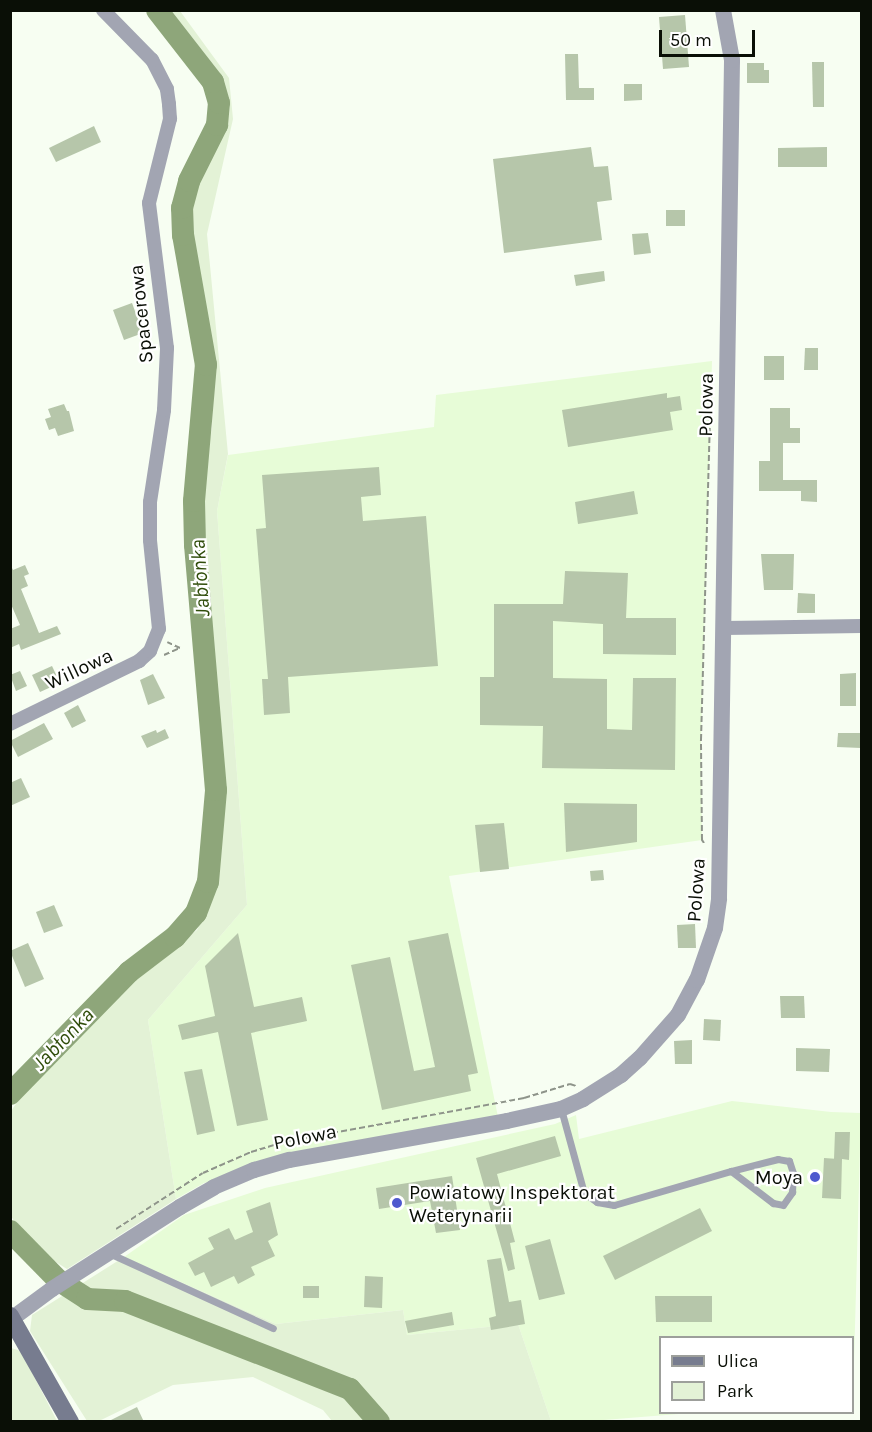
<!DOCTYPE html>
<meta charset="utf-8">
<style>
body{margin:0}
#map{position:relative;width:872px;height:1432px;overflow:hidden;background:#f7fef2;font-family:Karla,sans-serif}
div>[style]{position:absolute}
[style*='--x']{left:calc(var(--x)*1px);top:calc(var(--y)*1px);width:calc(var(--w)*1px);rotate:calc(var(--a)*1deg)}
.built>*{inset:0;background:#e7fcd7}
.green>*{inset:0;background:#e3f2d6}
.stream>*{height:4px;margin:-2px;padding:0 2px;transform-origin:2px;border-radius:2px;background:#8ea67a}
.river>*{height:22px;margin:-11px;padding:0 11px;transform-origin:11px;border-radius:11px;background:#8ea67a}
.building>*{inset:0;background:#b6c6aa}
.path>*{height:2px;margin-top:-1px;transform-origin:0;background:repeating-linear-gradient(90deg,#8e948a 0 6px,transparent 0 9px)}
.service>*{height:7px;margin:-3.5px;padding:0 3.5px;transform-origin:3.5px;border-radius:3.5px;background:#a2a5b2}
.minor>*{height:14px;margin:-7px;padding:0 7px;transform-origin:7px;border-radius:7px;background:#a2a5b2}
.tertiary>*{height:16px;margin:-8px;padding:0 8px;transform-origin:8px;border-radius:8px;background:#a2a5b2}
.secondary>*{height:18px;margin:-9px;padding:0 9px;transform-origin:9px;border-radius:9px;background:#777c8f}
.dots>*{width:16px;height:16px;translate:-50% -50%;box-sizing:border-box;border:3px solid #fff;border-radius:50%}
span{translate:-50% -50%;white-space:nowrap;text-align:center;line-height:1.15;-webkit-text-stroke:4.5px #fff;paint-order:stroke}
.street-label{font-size:20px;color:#0a0f06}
.poi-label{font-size:20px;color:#0a0f06}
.right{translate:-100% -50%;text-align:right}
.left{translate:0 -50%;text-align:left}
.water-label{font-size:21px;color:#304d0b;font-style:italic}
.frame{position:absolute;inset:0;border:12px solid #0a0f06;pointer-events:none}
.legend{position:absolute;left:659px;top:1336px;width:195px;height:78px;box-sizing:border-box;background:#fff;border:2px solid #9d9f9b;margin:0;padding:8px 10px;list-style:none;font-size:18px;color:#0a0f06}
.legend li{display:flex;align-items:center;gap:12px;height:30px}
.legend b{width:30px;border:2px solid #9d9f9b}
.scale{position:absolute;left:659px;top:30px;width:96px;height:27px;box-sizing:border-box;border:3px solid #0a0f06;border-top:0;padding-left:8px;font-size:18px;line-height:21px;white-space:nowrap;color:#0a0f06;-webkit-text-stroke:4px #fff;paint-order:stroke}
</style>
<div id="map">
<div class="built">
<i style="clip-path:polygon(712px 361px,701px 740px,702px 840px,449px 876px,498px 1117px,204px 1183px,176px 1199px,148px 1020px,247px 905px,217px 511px,228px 455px,434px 427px,436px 395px)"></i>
<i style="clip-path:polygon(732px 1101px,831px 1112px,861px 1113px,853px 1398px,852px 1338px,660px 1338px,660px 1412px,691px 1413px,591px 1421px,551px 1421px,518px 1324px,407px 1335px,403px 1310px,276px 1324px,124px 1257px,184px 1215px,265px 1188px,555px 1124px,576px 1115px,579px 1139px)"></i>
</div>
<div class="green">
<i style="clip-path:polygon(167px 11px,180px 11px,229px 78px,233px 119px,207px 234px,228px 454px,217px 511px,247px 905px,148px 1020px,176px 1199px,67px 1269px,29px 1245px,11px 1216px,11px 1111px,34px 1078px,140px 975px,197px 930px,214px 896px,223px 824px,200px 516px,201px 484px,212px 428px,213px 368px,191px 220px,196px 186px,224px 124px,224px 104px,218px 84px)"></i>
<i style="clip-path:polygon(124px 1257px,276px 1324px,403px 1310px,407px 1335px,518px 1324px,551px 1421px,332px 1421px,323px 1410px,253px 1377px,173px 1385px,99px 1421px,87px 1421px,30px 1331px,32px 1315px)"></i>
<i style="clip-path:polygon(11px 1348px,21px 1351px,57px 1421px,11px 1422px)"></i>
</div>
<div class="stream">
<i style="--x:10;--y:1236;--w:4;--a:-34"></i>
</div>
<div class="river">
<i style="--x:10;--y:1094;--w:170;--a:-45.7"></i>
<i style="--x:129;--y:972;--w:58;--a:-37.3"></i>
<i style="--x:175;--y:937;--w:32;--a:-49"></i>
<i style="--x:196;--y:913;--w:33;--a:-69"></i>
<i style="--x:208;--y:882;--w:92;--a:-85"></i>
<i style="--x:216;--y:790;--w:246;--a:-94.9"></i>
<i style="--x:195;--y:545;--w:44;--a:-91.3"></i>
<i style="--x:194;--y:501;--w:137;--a:-85"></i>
<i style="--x:206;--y:365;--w:132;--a:-100"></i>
<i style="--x:183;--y:235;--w:27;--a:-92"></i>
<i style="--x:182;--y:208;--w:28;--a:-75"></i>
<i style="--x:189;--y:181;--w:63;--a:-63.4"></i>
<i style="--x:217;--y:125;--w:22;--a:-85"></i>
<i style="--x:219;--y:103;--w:22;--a:-106"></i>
<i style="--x:213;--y:82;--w:91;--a:-127.9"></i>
<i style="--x:10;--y:1231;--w:69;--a:45.6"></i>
<i style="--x:58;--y:1280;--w:35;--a:33"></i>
<i style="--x:87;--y:1299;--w:38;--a:3"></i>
<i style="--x:125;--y:1301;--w:242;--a:21.4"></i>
<i style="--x:350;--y:1389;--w:44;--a:48.7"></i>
</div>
<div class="building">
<i style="clip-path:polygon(685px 15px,689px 67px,663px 69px,659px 17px)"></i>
<i style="clip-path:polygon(565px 54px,578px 54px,579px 88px,594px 88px,594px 100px,566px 100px)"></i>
<i style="clip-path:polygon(812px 62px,824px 62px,824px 107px,813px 107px)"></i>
<i style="clip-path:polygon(747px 63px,764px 63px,764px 70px,769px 70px,769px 83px,747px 83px)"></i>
<i style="clip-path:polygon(624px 84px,642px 84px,642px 100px,624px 101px)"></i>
<i style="clip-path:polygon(94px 126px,101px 142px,56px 162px,49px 148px)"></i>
<i style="clip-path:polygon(591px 147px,594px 167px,608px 166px,612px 200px,597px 202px,602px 240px,504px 253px,493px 159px)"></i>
<i style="clip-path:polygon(827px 147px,827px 167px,778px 167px,778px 148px)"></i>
<i style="clip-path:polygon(666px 210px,685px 210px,685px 226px,666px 226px)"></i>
<i style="clip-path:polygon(648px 233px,651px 253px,634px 255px,632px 234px)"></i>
<i style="clip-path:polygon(604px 271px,605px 281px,576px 286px,574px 275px)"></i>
<i style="clip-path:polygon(132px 303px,143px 333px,124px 340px,113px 310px)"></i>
<i style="clip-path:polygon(805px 348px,818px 348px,818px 370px,804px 370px)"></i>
<i style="clip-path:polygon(764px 356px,784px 356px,784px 380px,764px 380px)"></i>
<i style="clip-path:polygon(667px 393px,667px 398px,680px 396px,682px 410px,670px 412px,673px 430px,568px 447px,562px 410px)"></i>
<i style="clip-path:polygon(64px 404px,67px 411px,69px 411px,74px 431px,58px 436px,55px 428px,49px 430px,45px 419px,51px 417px,48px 409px)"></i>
<i style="clip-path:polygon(770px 408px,790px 408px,790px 428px,800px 428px,800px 443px,783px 443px,783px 480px,817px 480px,817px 502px,801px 501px,801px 491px,759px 491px,759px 461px,770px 461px)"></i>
<i style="clip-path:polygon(379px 467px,381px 495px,361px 497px,363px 521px,426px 516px,438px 666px,288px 677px,290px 713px,264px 715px,262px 679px,268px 679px,256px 529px,266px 528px,262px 475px)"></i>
<i style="clip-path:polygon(634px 491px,638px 514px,578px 524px,575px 502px)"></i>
<i style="clip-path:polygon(761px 554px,794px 554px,793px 590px,764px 590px)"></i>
<i style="clip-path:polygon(10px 564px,13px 570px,25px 565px,29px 574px,24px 576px,28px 586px,21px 589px,39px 633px,57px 626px,61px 634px,21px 650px,19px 644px,10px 648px,10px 629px,20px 625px,10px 602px)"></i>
<i style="clip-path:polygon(565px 571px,628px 573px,626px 618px,676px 618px,676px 655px,603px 654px,603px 624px,553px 621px,553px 678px,607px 679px,607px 729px,632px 730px,633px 678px,676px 678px,675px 770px,542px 768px,543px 726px,480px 725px,480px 677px,494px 677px,494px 604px,563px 604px)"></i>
<i style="clip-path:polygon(798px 593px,815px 594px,815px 613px,797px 613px)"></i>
<i style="clip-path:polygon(52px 666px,60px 683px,40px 692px,32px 675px)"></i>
<i style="clip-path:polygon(20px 671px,27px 686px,16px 691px,10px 675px)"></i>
<i style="clip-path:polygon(856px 673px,856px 706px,840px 706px,840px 674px)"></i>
<i style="clip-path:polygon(153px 674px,165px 698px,148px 705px,140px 680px)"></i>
<i style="clip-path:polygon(78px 705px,86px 721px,72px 728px,64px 713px)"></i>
<i style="clip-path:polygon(44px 723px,53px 739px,18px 757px,10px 741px)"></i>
<i style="clip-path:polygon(165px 729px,169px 738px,147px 748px,141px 736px,156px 730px,157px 733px)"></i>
<i style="clip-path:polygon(838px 733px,861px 733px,861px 748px,837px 747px)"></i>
<i style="clip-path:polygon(21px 778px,30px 797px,10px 806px,10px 783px)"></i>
<i style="clip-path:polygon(564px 803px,637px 804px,637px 842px,566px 852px)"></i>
<i style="clip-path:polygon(504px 823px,509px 869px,480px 872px,475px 825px)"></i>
<i style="clip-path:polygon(603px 870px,604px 880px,591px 881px,590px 871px)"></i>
<i style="clip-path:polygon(54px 905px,63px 926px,44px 933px,36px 912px)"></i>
<i style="clip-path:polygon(695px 924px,696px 948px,678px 948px,677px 925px)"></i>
<i style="clip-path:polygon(238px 933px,254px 1007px,302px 997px,307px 1021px,251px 1033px,268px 1120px,237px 1126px,218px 1032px,182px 1040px,178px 1025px,215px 1016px,205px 966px)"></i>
<i style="clip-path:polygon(448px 933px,478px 1073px,468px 1075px,471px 1091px,382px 1110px,351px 965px,390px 957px,414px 1071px,435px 1067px,408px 941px)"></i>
<i style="clip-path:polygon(28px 943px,44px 979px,25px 987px,10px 951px)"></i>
<i style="clip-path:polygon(780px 996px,804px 996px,805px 1018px,781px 1018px)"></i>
<i style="clip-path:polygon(704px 1019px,721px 1020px,720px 1041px,703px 1040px)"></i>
<i style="clip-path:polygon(692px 1040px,692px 1064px,675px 1064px,674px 1041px)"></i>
<i style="clip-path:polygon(796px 1048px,830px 1049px,829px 1072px,796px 1071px)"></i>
<i style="clip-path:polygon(202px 1069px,215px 1131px,197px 1135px,184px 1072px)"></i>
<i style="clip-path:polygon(835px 1132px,850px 1132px,849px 1160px,842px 1159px,841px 1199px,822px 1198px,824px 1158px,838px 1159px,834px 1159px)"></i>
<i style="clip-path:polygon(555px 1136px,561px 1156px,497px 1174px,515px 1242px,510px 1243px,515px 1269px,508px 1271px,476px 1158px)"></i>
<i style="clip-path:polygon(452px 1176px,460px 1230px,436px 1233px,430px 1201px,379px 1209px,376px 1188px)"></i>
<i style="clip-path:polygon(270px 1202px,278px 1235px,268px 1241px,275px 1256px,251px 1267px,255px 1275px,238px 1284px,234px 1276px,211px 1287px,204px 1272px,195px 1276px,188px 1263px,214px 1249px,208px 1238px,229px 1228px,235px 1240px,253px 1232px,246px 1211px)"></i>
<i style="clip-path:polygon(700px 1208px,712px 1231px,615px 1280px,603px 1256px)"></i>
<i style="clip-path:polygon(550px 1239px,565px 1294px,539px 1300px,525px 1246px)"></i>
<i style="clip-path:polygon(501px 1258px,509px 1302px,521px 1300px,525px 1324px,491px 1330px,489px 1318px,496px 1316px,487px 1260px)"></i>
<i style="clip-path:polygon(365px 1276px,383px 1277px,382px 1308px,364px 1307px)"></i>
<i style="clip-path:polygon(303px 1286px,319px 1286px,319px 1298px,303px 1298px)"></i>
<i style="clip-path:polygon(655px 1296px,712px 1296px,712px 1322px,656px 1322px)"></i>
<i style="clip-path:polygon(452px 1312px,454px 1325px,408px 1333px,405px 1321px)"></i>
<i style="clip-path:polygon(137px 1407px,144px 1422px,107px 1422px)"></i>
</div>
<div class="path">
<i style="--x:164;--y:655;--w:17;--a:-24"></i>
<i style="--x:180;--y:648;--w:14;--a:-155"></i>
<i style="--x:704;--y:843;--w:4;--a:-124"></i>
<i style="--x:702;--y:840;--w:100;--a:-90.6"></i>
<i style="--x:701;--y:740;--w:353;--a:-88.4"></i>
<i style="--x:116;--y:1229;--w:103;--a:-32.8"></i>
<i style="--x:203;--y:1173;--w:52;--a:-23.6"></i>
<i style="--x:251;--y:1152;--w:39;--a:-17"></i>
<i style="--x:288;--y:1141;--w:240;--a:-10.3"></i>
<i style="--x:524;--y:1098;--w:48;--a:-16.9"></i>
<i style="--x:570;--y:1084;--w:6;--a:18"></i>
</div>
<div class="service">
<i style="--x:561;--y:1109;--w:87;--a:74.7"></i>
<i style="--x:584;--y:1193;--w:16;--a:35"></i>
<i style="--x:597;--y:1202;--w:17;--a:10"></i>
<i style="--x:614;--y:1205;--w:122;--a:-16.2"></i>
<i style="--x:731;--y:1171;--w:53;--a:37.3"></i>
<i style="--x:773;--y:1203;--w:10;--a:11"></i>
<i style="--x:783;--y:1205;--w:16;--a:-55"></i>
<i style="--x:792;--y:1192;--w:19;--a:-87"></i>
<i style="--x:793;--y:1173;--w:13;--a:-108"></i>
<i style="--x:789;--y:1161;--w:11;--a:-170"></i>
<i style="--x:778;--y:1159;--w:49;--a:165.7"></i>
<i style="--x:111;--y:1254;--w:178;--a:24.6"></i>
</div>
<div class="minor">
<i style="--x:723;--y:628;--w:139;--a:-0.8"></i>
<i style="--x:10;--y:724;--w:144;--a:-26"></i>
<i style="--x:139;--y:661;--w:15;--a:-42"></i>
<i style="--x:150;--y:651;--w:24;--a:-68"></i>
<i style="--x:159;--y:629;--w:89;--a:-95.8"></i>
<i style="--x:150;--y:540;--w:38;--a:-90"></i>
<i style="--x:150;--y:502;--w:93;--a:-81.3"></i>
<i style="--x:164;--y:410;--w:62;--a:-87.2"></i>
<i style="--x:167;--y:348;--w:146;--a:-97.1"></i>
<i style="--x:149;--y:203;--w:87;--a:-76"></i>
<i style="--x:170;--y:119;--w:15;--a:-94"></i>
<i style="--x:169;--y:104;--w:15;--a:-98"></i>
<i style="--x:167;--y:89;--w:33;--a:-117"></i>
<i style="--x:152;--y:60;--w:70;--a:-134.4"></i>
</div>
<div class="tertiary">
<i style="--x:10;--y:1320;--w:52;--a:-36.4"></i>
<i style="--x:52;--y:1289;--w:152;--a:-32.6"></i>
<i style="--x:180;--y:1207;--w:39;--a:-30"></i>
<i style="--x:214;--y:1187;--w:43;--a:-23"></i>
<i style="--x:254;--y:1170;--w:37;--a:-16"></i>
<i style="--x:290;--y:1160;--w:220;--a:-10.2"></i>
<i style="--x:507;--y:1121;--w:55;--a:-12.5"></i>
<i style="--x:561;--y:1109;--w:24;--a:-24"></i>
<i style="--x:583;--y:1099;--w:45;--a:-32.3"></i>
<i style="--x:621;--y:1075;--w:25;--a:-42"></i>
<i style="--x:640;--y:1058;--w:57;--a:-48.5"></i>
<i style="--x:678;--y:1015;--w:40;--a:-62"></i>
<i style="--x:697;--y:980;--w:55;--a:-70.9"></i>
<i style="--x:715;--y:928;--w:30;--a:-82"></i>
<i style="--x:719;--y:898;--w:838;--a:-89.11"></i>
<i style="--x:732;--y:60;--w:51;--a:-100.2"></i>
</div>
<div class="secondary">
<i style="--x:10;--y:1316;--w:122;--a:60.5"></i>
</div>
<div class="dots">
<i style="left:815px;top:1177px;background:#4e58ce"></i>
<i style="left:397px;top:1203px;background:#4e58ce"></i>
</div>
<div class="street-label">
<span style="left:141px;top:314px;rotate:-96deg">Spacerowa</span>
<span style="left:706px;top:405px;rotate:-89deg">Polowa</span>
<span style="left:79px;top:669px;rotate:-25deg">Willowa</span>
<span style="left:696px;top:890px;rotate:-86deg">Polowa</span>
<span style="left:305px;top:1137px;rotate:-11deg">Polowa</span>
</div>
<div class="poi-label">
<span class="right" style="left:803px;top:1177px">Moya</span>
<span class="left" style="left:409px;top:1204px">Powiatowy Inspektorat<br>Weterynarii</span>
</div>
<div class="water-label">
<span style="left:200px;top:578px;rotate:-94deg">Jabłonka</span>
<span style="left:63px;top:1039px;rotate:-46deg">Jabłonka</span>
</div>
<div class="frame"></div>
<ul class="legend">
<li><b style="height:8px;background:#777c8f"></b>Ulica</li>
<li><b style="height:16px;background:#e3f2d6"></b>Park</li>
</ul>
<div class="scale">50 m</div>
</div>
